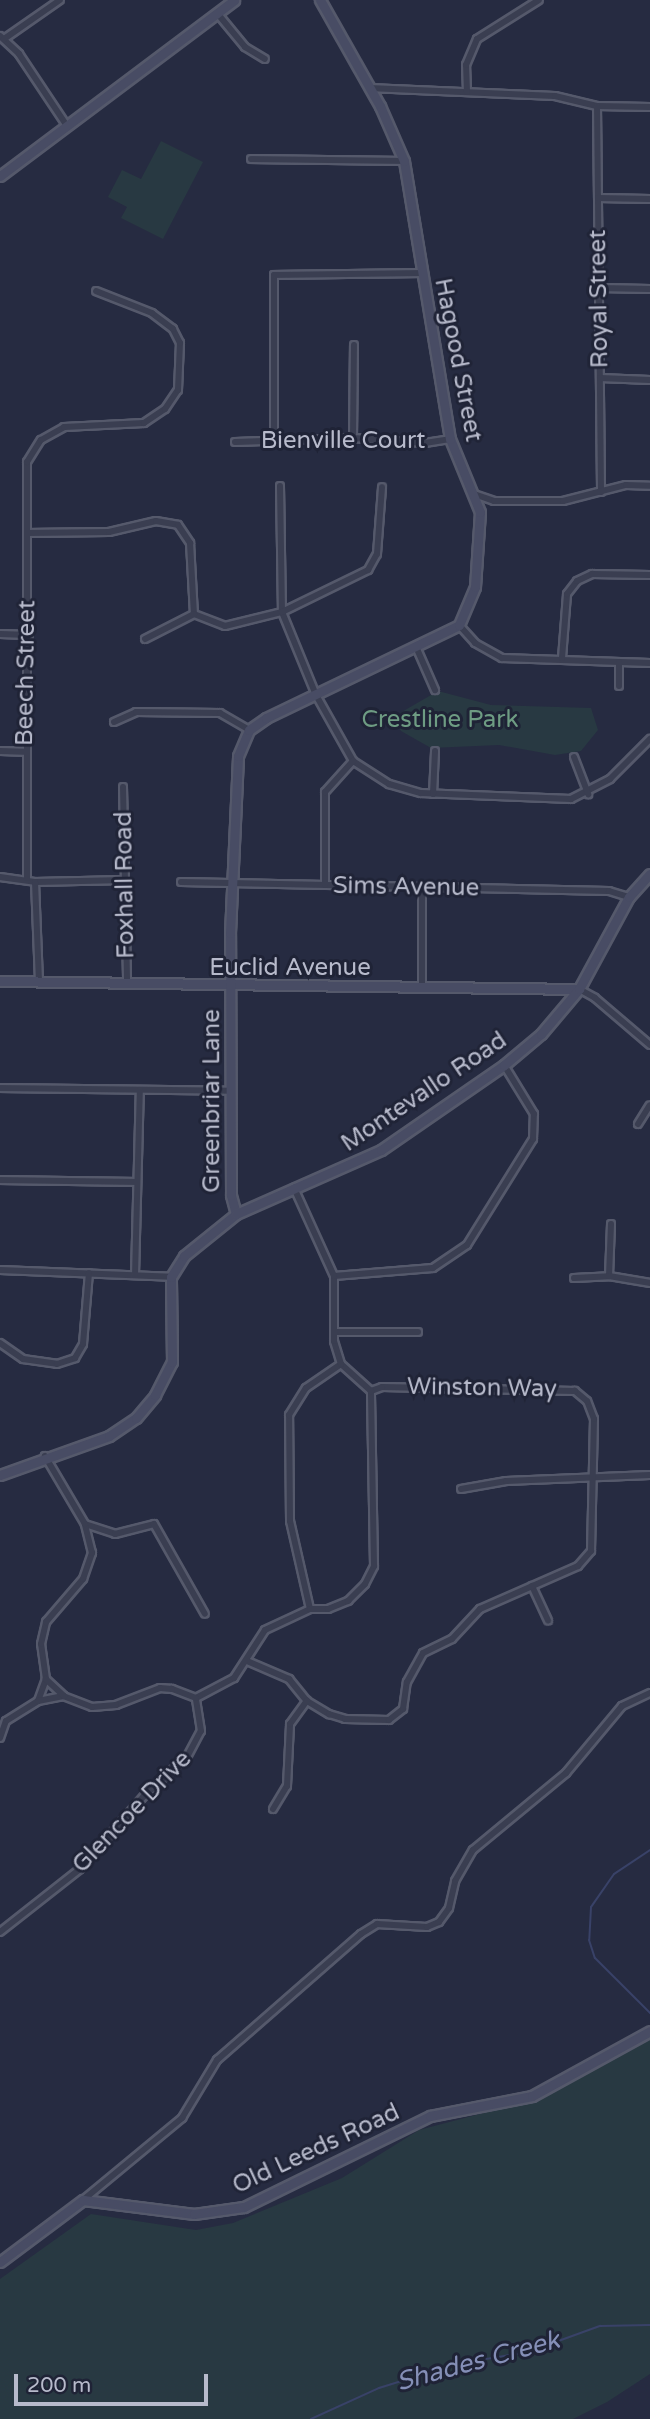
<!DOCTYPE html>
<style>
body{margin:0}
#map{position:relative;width:650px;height:2419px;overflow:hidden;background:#262b41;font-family:"Varela Round",sans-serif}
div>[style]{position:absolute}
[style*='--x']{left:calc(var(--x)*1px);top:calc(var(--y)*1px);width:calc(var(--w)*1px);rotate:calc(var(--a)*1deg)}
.green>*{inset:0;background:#283942}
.stream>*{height:2px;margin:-1px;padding:0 1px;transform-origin:1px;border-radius:1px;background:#394268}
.roads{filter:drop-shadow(2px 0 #55596b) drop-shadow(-2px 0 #55596b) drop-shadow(0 2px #55596b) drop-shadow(0 -2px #55596b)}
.street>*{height:6px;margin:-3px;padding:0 3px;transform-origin:3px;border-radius:3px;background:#3a3e51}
.secondary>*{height:9px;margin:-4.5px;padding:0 4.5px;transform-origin:4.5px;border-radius:4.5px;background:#484c64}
span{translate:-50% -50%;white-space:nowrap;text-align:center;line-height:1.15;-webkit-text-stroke:6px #1f2336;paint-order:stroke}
.street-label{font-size:24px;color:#b7bacb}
.park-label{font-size:24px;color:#6e9c83}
.water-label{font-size:26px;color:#858fb7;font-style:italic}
.scale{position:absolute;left:14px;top:2374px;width:194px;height:32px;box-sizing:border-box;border:4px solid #b7bacb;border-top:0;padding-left:9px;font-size:21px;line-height:24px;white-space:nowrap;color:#b7bacb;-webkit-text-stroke:5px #1f2336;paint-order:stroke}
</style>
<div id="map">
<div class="green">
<i style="clip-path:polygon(161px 141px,203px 162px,163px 239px,121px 218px,127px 207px,108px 197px,122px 170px,141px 179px)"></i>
<i style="clip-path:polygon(438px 691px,491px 705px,591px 708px,598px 730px,581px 751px,555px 755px,499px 745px,431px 748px,401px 731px,393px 717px)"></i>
<i style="clip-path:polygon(650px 2038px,650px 2374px,607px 2402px,573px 2419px,0 2419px,0 2279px,91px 2214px,196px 2230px,233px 2223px,342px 2178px,419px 2130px,514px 2105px)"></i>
</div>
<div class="stream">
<i style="--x:650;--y:1850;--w:43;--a:146.3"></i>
<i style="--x:614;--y:1874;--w:40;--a:124.9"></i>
<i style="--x:591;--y:1907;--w:33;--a:93"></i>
<i style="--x:589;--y:1940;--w:19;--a:72"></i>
<i style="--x:595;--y:1958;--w:78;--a:45"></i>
<i style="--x:311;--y:2419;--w:75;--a:-24.5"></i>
<i style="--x:379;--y:2388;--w:81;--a:-17.3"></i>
<i style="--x:456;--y:2364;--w:73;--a:-9.5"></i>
<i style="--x:528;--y:2352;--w:77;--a:-19.9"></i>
<i style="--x:600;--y:2326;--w:50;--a:-1.1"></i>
</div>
<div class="roads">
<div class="street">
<i style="--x:217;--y:13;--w:44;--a:50.5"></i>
<i style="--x:245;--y:47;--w:23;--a:31"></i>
<i style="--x:0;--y:36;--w:26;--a:43"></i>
<i style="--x:19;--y:54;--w:87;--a:56.3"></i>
<i style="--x:4;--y:39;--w:68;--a:-34.9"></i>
<i style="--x:369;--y:88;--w:186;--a:2.5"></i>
<i style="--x:555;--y:96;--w:43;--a:13.4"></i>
<i style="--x:597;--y:106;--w:53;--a:1.1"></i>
<i style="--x:467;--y:92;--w:27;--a:-92"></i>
<i style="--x:466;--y:65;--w:28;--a:-67"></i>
<i style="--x:477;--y:39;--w:73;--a:-32.2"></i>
<i style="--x:597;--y:106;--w:386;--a:89.4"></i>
<i style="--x:251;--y:159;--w:153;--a:0.7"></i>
<i style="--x:598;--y:198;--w:52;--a:1.1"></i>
<i style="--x:599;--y:288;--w:51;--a:1.1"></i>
<i style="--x:600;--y:378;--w:50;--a:2.3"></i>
<i style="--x:353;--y:438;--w:93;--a:-89.4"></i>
<i style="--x:274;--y:439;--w:164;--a:-90"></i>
<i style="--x:274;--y:275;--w:147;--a:-0.8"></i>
<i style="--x:235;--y:442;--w:118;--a:-1.9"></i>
<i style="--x:353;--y:438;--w:72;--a:4"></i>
<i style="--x:425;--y:443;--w:25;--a:-9"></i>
<i style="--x:280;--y:486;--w:126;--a:89.1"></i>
<i style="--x:282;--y:612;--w:90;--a:67.7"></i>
<i style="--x:316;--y:695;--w:76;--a:60.7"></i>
<i style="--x:353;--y:761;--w:43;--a:32.6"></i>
<i style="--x:389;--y:784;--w:33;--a:16"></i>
<i style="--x:421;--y:793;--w:150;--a:2.3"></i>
<i style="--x:571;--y:799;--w:44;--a:-27.1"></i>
<i style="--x:610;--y:779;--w:57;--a:-45"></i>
<i style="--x:474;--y:494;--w:21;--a:19"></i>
<i style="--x:494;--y:501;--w:69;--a:0"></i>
<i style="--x:563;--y:501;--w:65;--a:-14.3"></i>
<i style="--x:626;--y:485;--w:24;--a:2"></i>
<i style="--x:27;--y:533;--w:82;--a:-0.7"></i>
<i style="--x:109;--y:532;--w:48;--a:-13.2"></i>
<i style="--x:156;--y:521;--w:22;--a:10"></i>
<i style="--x:178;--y:525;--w:22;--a:56"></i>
<i style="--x:190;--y:543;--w:71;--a:86.8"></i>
<i style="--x:194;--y:614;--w:33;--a:21"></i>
<i style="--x:225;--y:626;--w:59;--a:-13.8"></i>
<i style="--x:282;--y:612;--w:96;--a:-26"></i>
<i style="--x:368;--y:570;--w:18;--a:-61"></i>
<i style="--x:377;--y:554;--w:67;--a:-85.7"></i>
<i style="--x:459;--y:625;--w:24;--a:48"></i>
<i style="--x:475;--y:643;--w:31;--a:29"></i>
<i style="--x:502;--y:658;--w:148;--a:1.9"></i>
<i style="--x:0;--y:634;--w:29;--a:2"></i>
<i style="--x:145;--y:639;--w:55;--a:-27"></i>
<i style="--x:417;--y:649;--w:45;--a:66.3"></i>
<i style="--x:562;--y:658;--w:64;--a:-85.5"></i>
<i style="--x:567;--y:594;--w:16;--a:-52"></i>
<i style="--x:577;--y:581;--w:17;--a:-25"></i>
<i style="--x:592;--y:574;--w:58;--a:1"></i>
<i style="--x:619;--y:662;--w:24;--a:90"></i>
<i style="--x:114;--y:722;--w:24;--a:-24"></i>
<i style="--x:136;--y:712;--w:84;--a:0.7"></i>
<i style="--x:220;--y:713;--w:34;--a:30"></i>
<i style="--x:0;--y:751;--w:24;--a:2"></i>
<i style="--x:574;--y:757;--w:40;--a:69"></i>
<i style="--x:123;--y:787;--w:197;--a:88.8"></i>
<i style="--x:433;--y:794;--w:43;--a:-87.3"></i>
<i style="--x:0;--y:877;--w:35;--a:8"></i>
<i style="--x:35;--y:882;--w:90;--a:-1.3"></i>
<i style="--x:27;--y:878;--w:416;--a:-90"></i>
<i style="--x:27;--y:462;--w:26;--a:-58"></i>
<i style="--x:41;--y:440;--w:26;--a:-29"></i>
<i style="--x:64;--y:427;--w:80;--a:-2.9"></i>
<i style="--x:144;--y:423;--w:25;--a:-34"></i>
<i style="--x:165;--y:409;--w:23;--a:-56"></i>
<i style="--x:178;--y:390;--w:47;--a:-87.6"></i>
<i style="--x:180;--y:343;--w:16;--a:-117"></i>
<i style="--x:173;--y:329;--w:26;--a:-143"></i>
<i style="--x:152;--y:313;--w:60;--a:-158.6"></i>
<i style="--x:35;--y:882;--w:99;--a:87.7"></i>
<i style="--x:181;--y:882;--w:428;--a:1.2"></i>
<i style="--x:609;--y:891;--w:21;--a:17"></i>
<i style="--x:325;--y:885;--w:93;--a:-90"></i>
<i style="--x:325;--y:792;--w:42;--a:-47.9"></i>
<i style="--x:422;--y:988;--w:100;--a:-90"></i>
<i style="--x:579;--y:989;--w:18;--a:29"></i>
<i style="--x:595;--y:998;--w:72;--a:40.5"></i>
<i style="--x:0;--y:1088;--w:231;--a:0.7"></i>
<i style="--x:638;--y:1124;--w:22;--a:-58"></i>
<i style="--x:0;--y:1180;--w:136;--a:0.8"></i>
<i style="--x:0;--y:1270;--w:171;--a:2.3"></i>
<i style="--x:135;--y:1275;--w:185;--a:-88.5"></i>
<i style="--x:334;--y:1276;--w:99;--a:-4.6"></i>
<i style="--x:433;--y:1268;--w:41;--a:-34.1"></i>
<i style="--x:467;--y:1245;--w:125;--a:-58.1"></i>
<i style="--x:533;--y:1139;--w:25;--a:-88"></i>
<i style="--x:534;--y:1114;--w:57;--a:-121.5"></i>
<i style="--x:609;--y:1276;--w:52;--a:-87.8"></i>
<i style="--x:574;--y:1278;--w:35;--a:-3"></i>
<i style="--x:609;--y:1276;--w:42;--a:9.7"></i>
<i style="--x:334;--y:1332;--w:84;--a:0"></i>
<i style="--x:0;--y:1343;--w:28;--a:35"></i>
<i style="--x:23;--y:1359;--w:34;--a:8"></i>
<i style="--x:57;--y:1364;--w:19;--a:-18"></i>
<i style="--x:75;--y:1358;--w:16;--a:-60"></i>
<i style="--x:83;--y:1344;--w:71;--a:-85.2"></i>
<i style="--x:461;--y:1489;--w:46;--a:-10.1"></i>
<i style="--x:506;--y:1481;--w:144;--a:-2.4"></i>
<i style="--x:85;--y:1524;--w:32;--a:18"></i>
<i style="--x:115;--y:1534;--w:40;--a:-14.4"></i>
<i style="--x:154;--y:1524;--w:103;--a:60.5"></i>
<i style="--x:532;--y:1586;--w:38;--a:65"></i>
<i style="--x:310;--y:1609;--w:90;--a:-102.8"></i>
<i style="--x:290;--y:1521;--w:106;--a:-90.5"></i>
<i style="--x:289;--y:1415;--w:32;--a:-58"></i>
<i style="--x:306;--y:1388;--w:42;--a:-34.4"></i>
<i style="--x:247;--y:1661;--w:46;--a:23.2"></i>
<i style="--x:289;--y:1679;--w:28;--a:51"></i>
<i style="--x:307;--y:1701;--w:26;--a:31"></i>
<i style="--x:329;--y:1714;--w:17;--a:17"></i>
<i style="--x:345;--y:1719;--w:44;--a:1.3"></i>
<i style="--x:389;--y:1720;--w:18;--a:-38"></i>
<i style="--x:403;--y:1709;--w:27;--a:-82"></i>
<i style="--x:407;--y:1682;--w:33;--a:-61"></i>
<i style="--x:423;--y:1653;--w:32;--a:-26"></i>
<i style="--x:452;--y:1639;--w:41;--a:-47"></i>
<i style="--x:480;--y:1609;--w:107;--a:-23.7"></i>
<i style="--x:578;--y:1566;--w:20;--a:-49"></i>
<i style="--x:591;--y:1551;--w:132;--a:-88.7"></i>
<i style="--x:594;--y:1419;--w:19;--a:-111"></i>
<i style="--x:587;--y:1401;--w:16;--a:-140"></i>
<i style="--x:575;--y:1391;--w:193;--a:-178.8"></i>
<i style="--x:382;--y:1387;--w:12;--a:160"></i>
<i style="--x:196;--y:1698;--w:43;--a:-27.8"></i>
<i style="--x:234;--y:1678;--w:57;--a:-57.1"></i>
<i style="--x:265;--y:1630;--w:50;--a:-25"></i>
<i style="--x:310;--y:1609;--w:18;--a:0"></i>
<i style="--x:328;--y:1609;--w:22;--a:-22"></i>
<i style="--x:348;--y:1601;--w:24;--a:-45"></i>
<i style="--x:365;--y:1584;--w:20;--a:-63"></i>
<i style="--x:374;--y:1566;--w:175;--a:-91"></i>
<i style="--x:371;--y:1391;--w:40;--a:-138"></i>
<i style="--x:341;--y:1364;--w:24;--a:-107"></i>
<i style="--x:334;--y:1341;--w:65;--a:-90"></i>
<i style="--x:334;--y:1276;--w:97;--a:-114.4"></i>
<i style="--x:38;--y:1701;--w:23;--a:-70"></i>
<i style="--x:46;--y:1679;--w:35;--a:-98"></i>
<i style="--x:41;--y:1644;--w:23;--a:-77"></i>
<i style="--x:46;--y:1622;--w:57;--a:-49.3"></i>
<i style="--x:83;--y:1579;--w:28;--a:-71"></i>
<i style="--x:92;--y:1553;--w:30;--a:-104"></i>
<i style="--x:85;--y:1524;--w:79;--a:-120.5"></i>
<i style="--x:0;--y:1738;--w:18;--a:-71"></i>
<i style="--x:6;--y:1721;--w:38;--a:-32"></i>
<i style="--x:38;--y:1701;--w:26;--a:-11"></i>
<i style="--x:273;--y:1809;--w:27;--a:-59"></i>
<i style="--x:287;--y:1786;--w:62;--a:-87.2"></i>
<i style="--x:290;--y:1724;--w:29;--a:-54"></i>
<i style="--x:0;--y:1932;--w:102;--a:-38.2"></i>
<i style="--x:80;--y:1869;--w:97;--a:-48.8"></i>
<i style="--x:144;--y:1796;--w:60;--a:-43"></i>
<i style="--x:188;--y:1755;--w:27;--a:-62"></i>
<i style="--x:201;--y:1731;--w:33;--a:-99"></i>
<i style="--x:196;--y:1698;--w:26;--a:-159"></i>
<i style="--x:172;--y:1689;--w:12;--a:-175"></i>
<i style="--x:160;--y:1688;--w:47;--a:158.9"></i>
<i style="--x:116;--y:1705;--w:24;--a:175"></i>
<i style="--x:92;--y:1707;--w:30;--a:-159"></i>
<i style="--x:64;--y:1696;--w:25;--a:-137"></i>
<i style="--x:83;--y:2200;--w:129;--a:-39.6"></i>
<i style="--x:182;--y:2118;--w:68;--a:-58.9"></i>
<i style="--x:217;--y:2060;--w:191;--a:-41.2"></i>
<i style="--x:361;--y:1934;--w:19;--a:-32"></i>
<i style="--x:377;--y:1924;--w:50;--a:3.4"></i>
<i style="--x:427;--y:1927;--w:13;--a:-23"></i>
<i style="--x:439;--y:1922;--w:17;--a:-54"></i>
<i style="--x:449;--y:1908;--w:28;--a:-77"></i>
<i style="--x:455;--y:1881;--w:36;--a:-60"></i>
<i style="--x:473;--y:1850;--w:121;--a:-39.6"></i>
<i style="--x:566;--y:1773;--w:87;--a:-50.1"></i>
<i style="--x:622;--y:1706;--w:31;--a:-25"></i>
</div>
<div class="secondary">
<i style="--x:0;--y:176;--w:293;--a:-36.9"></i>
<i style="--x:0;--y:981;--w:579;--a:0.79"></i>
<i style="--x:236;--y:1214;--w:20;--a:-105"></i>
<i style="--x:231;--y:1195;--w:262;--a:-90.2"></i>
<i style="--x:230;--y:933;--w:177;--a:-87.4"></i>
<i style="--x:238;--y:756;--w:28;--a:-67"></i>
<i style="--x:249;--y:730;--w:21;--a:-35"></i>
<i style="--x:266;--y:718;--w:214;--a:-25.7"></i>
<i style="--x:459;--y:625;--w:41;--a:-67.2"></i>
<i style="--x:475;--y:587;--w:75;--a:-86.2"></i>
<i style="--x:480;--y:512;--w:79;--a:-112.3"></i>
<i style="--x:450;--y:439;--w:282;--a:-99.4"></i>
<i style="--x:404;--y:161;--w:60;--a:-113.6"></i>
<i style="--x:380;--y:106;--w:122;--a:-119.5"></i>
<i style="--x:0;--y:1475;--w:116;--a:-19.7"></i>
<i style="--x:109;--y:1436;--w:32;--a:-34"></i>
<i style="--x:136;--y:1418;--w:30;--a:-50"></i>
<i style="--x:155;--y:1395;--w:37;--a:-63"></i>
<i style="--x:172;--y:1362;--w:85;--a:-90.7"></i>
<i style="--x:171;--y:1277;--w:25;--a:-58"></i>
<i style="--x:184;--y:1256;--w:67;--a:-38.9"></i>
<i style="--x:236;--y:1214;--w:158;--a:-23.8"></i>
<i style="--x:381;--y:1150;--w:150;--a:-34.6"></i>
<i style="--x:504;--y:1065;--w:48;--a:-40"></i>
<i style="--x:541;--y:1034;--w:59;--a:-49.8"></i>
<i style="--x:579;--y:989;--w:105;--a:-61.5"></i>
<i style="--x:629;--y:897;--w:31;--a:-48"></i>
<i style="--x:0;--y:2262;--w:104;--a:-36.8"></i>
<i style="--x:83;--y:2200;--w:112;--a:7.2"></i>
<i style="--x:194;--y:2214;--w:50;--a:-8"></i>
<i style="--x:244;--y:2207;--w:207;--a:-26.1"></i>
<i style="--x:430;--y:2116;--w:104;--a:-11.1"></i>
<i style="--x:532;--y:2096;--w:135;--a:-28.8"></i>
</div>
</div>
<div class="street-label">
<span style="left:599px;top:299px;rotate:-91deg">Royal Street</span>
<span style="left:458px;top:360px;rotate:79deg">Hagood Street</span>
<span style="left:343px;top:441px">Bienville Court</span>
<span style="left:26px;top:673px;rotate:-89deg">Beech Street</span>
<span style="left:125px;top:885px;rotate:-91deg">Foxhall Road</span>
<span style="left:406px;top:887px;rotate:1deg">Sims Avenue</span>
<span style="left:290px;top:968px">Euclid Avenue</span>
<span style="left:424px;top:1092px;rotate:-34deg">Montevallo Road</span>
<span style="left:212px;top:1101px;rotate:-90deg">Greenbriar Lane</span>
<span style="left:482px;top:1388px;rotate:1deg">Winston Way</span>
<span style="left:132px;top:1812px;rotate:-46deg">Glencoe Drive</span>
<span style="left:316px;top:2149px;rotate:-25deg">Old Leeds Road</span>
</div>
<div class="park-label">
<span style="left:440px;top:720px">Crestline Park</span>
</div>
<div class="water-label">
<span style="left:478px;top:2361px;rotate:-15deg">Shades Creek</span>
</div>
<div class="scale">200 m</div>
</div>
